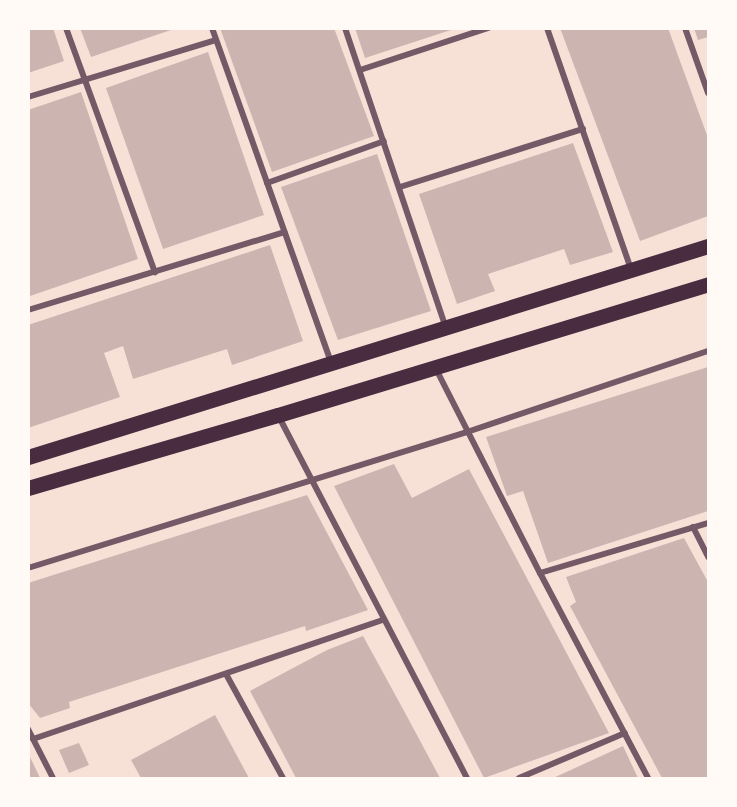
<!DOCTYPE html>
<style>
body{margin:0}
#map{position:relative;width:737px;height:807px;overflow:hidden;background:#f7e1d7;font-family:"Source Sans 3",sans-serif}
div>[style]{position:absolute}
[style*='--x']{left:calc(var(--x)*1px);top:calc(var(--y)*1px);width:calc(var(--w)*1px);rotate:calc(var(--a)*1deg)}
.building>*{inset:0;background:#ccb4b1}
.minor>*{height:6px;margin:-3px;padding:0 3px;transform-origin:3px;border-radius:3px;background:#755966}
.primary>*{height:15px;margin:-7.5px;padding:0 7.5px;transform-origin:7.5px;border-radius:7.5px;background:#4a2c40}
span{translate:-50% -50%;white-space:nowrap;text-align:center;line-height:1.15;-webkit-text-stroke:4.5px #fffaf5;paint-order:stroke}
.frame{position:absolute;inset:0;border:30px solid #fffaf5;pointer-events:none}
</style>
<div id="map">
<div class="building">
<i style="clip-path:polygon(28px 28px,53px 28px,64px 61px,28px 73px)"></i>
<i style="clip-path:polygon(80px 28px,174px 28px,174px 29px,91px 57px)"></i>
<i style="clip-path:polygon(220px 28px,334px 28px,374px 136px,272px 172px)"></i>
<i style="clip-path:polygon(355px 28px,454px 28px,454px 29px,365px 58px)"></i>
<i style="clip-path:polygon(560px 28px,668px 28px,708px 138px,708px 216px,640px 241px)"></i>
<i style="clip-path:polygon(694px 28px,708px 28px,708px 37px,698px 40px)"></i>
<i style="clip-path:polygon(208px 52px,264px 215px,163px 249px,106px 88px)"></i>
<i style="clip-path:polygon(81px 92px,138px 259px,30px 296px,28px 110px)"></i>
<i style="clip-path:polygon(573px 143px,613px 252px,570px 265px,564px 249px,488px 274px,495px 291px,457px 304px,419px 194px)"></i>
<i style="clip-path:polygon(377px 154px,431px 311px,338px 340px,281px 187px)"></i>
<i style="clip-path:polygon(270px 245px,303px 341px,232px 365px,227px 349px,133px 379px,123px 346px,104px 353px,120px 397px,28px 428px,28px 325px)"></i>
<i style="clip-path:polygon(708px 367px,708px 511px,548px 563px,523px 491px,507px 496px,486px 437px)"></i>
<i style="clip-path:polygon(394px 464px,412px 498px,469px 469px,609px 733px,484px 778px,334px 486px)"></i>
<i style="clip-path:polygon(307px 495px,368px 610px,306px 631px,305px 626px,69px 702px,70px 708px,40px 718px,28px 703px,28px 583px)"></i>
<i style="clip-path:polygon(684px 538px,708px 582px,708px 778px,662px 778px,570px 606px,576px 602px,566px 577px)"></i>
<i style="clip-path:polygon(363px 636px,403px 709px,440px 778px,296px 778px,250px 691px,327px 650px)"></i>
<i style="clip-path:polygon(215px 715px,249px 778px,141px 778px,131px 760px)"></i>
<i style="clip-path:polygon(79px 743px,89px 765px,69px 773px,59px 750px)"></i>
<i style="clip-path:polygon(623px 746px,638px 778px,553px 778px,562px 774px)"></i>
<i style="clip-path:polygon(28px 754px,33px 763px,40px 778px,28px 778px)"></i>
</div>
<div class="minor">
<i style="--x:66;--y:28;--w:260;--a:70"></i>
<i style="--x:212;--y:28;--w:356;--a:70.4"></i>
<i style="--x:345;--y:28;--w:314;--a:71.4"></i>
<i style="--x:547;--y:28;--w:255;--a:70.8"></i>
<i style="--x:685;--y:28;--w:69;--a:70.5"></i>
<i style="--x:360;--y:70;--w:135;--a:-18.2"></i>
<i style="--x:28;--y:97;--w:196;--a:-16.9"></i>
<i style="--x:267;--y:183;--w:124;--a:-19.7"></i>
<i style="--x:400;--y:187;--w:192;--a:-17.6"></i>
<i style="--x:28;--y:310;--w:268;--a:-16.9"></i>
<i style="--x:436;--y:369;--w:229;--a:63"></i>
<i style="--x:540;--y:573;--w:232;--a:62.2"></i>
<i style="--x:278;--y:415;--w:409;--a:62.5"></i>
<i style="--x:693;--y:527;--w:34;--a:63"></i>
<i style="--x:28;--y:568;--w:460;--a:-17.2"></i>
<i style="--x:467;--y:432;--w:254;--a:-18.6"></i>
<i style="--x:540;--y:573;--w:175;--a:-16.6"></i>
<i style="--x:226;--y:674;--w:119;--a:61.3"></i>
<i style="--x:28;--y:729;--w:55;--a:63"></i>
<i style="--x:33;--y:739;--w:370;--a:-18.8"></i>
<i style="--x:519;--y:778;--w:115;--a:-23"></i>
</div>
<div class="primary">
<i style="--x:28;--y:457;--w:712;--a:-17.24"></i>
<i style="--x:28;--y:488;--w:260;--a:-16.3"></i>
<i style="--x:278;--y:415;--w:450;--a:-16.9"></i>
</div>
<div class="frame"></div>
</div>
